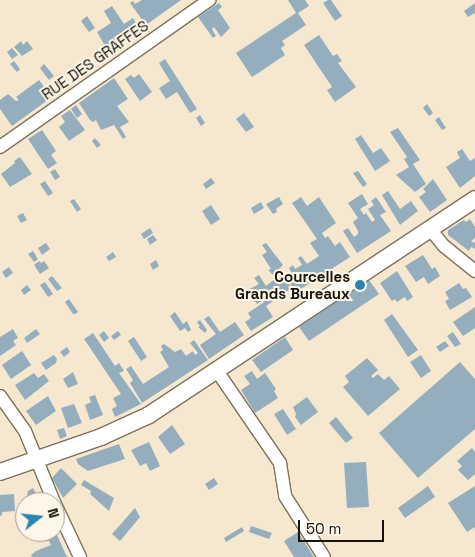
<!DOCTYPE html>
<style>
body{margin:0}
#map{position:relative;width:475px;height:557px;overflow:hidden;background:#f6e8cf;font-family:"Space Grotesk",sans-serif}
div>[style]{position:absolute}
[style*='--x']{left:calc(var(--x)*1px);top:calc(var(--y)*1px);width:calc(var(--w)*1px);rotate:calc(var(--a)*1deg)}
.building>*{inset:0;background:#94aebe}
.roads{filter:drop-shadow(1px 0 #7d715b) drop-shadow(-1px 0 #7d715b) drop-shadow(0 1px #7d715b) drop-shadow(0 -1px #7d715b)}
.minor>*{height:12px;margin:-6px;padding:0 6px;transform-origin:6px;border-radius:6px;background:#fff}
.major>*{height:16px;margin:-8px;padding:0 8px;transform-origin:8px;border-radius:8px;background:#fff}
.dots>*{width:14px;height:14px;translate:-50% -50%;box-sizing:border-box;border:2px solid #fef6e7;border-radius:50%}
span{translate:-50% -50%;white-space:nowrap;text-align:center;line-height:1.15;-webkit-text-stroke:4px #fef6e7;paint-order:stroke}
.street-label{font-size:15px;color:#17120a}
.poi-label{font-size:15px;color:#17120a;font-weight:700}
.right{translate:-100% -50%;text-align:right}
.north{position:absolute;left:15px;top:492px;width:50px;height:50px;box-sizing:border-box;background:#fef6e7;border:1px solid #a29b8f;border-radius:50%;rotate:74deg;font-size:14px;font-weight:700;line-height:20px;text-align:center;color:#17120a}
.north::after{content:'';display:block;margin:auto;width:18px;height:22px;background:#2885b2;clip-path:polygon(50% 0,100% 100%,50% 72%,0 100%)}
.scale{position:absolute;left:298px;top:520px;width:86px;height:22px;box-sizing:border-box;border:2px solid #17120a;border-top:0;padding-left:6px;font-size:15px;line-height:18px;white-space:nowrap;color:#17120a;-webkit-text-stroke:4px #fef6e7;paint-order:stroke}
</style>
<div id="map">
<div class="building">
<i style="clip-path:polygon(142px 0,181px 0,146px 25px,130px 3px,133px 1px,135px 4px)"></i>
<i style="clip-path:polygon(288px 0,305px 0,309px 6px,298px 13px,306px 25px,282px 41px,285px 45px,281px 48px,285px 55px,252px 77px,236px 53px,296px 13px)"></i>
<i style="clip-path:polygon(328px 0,331px 0,342px 16px,335px 21px,323px 3px)"></i>
<i style="clip-path:polygon(219px 3px,222px 7px,218px 10px,230px 28px,221px 37px,214px 27px,212px 29px,216px 36px,213px 38px,198px 17px)"></i>
<i style="clip-path:polygon(475px 3px,475px 13px,468px 17px,464px 11px)"></i>
<i style="clip-path:polygon(112px 6px,124px 24px,133px 18px,140px 29px,108px 51px,97px 32px,111px 23px,104px 11px)"></i>
<i style="clip-path:polygon(87px 16px,95px 28px,89px 32px,81px 21px)"></i>
<i style="clip-path:polygon(319px 35px,333px 56px,337px 54px,342px 61px,338px 63px,356px 87px,335px 102px,327px 90px,332px 87px,304px 45px)"></i>
<i style="clip-path:polygon(21px 41px,23px 45px,27px 41px,33px 49px,22px 56px,14px 47px)"></i>
<i style="clip-path:polygon(12px 48px,18px 55px,12px 59px,7px 52px)"></i>
<i style="clip-path:polygon(165px 59px,197px 109px,190px 113px,177px 92px,166px 99px,159px 88px,170px 81px,159px 63px)"></i>
<i style="clip-path:polygon(14px 61px,20px 69px,17px 72px,10px 64px)"></i>
<i style="clip-path:polygon(44px 64px,54px 76px,49px 80px,40px 68px)"></i>
<i style="clip-path:polygon(139px 74px,152px 92px,140px 101px,125px 79px,131px 75px,134px 78px)"></i>
<i style="clip-path:polygon(114px 78px,128px 99px,117px 106px,129px 122px,120px 127px,126px 137px,123px 139px,114px 125px,101px 130px,96px 120px,93px 122px,90px 120px,79px 103px)"></i>
<i style="clip-path:polygon(39px 80px,52px 97px,12px 126px,0 109px,0 100px,8px 94px,16px 101px,19px 100px,16px 97px)"></i>
<i style="clip-path:polygon(427px 104px,433px 113px,429px 116px,423px 108px)"></i>
<i style="clip-path:polygon(76px 105px,82px 114px,77px 118px,71px 109px)"></i>
<i style="clip-path:polygon(70px 110px,85px 130px,69px 141px,59px 127px,65px 122px,61px 116px)"></i>
<i style="clip-path:polygon(244px 113px,254px 127px,246px 132px,236px 119px)"></i>
<i style="clip-path:polygon(200px 115px,205px 123px,201px 126px,196px 118px)"></i>
<i style="clip-path:polygon(439px 117px,446px 128px,442px 130px,435px 120px)"></i>
<i style="clip-path:polygon(398px 128px,420px 160px,413px 164px,426px 184px,415px 192px,396px 175px,409px 167px,404px 159px,407px 157px,390px 132px)"></i>
<i style="clip-path:polygon(42px 130px,56px 151px,51px 155px,57px 163px,48px 169px,28px 139px)"></i>
<i style="clip-path:polygon(361px 135px,373px 153px,381px 148px,390px 161px,375px 171px,355px 139px)"></i>
<i style="clip-path:polygon(95px 138px,101px 145px,97px 148px,92px 141px)"></i>
<i style="clip-path:polygon(462px 149px,470px 161px,475px 158px,475px 176px,460px 188px,446px 167px,460px 158px,457px 152px)"></i>
<i style="clip-path:polygon(20px 157px,32px 174px,10px 187px,1px 174px,15px 163px,14px 161px)"></i>
<i style="clip-path:polygon(55px 169px,60px 177px,55px 180px,50px 172px)"></i>
<i style="clip-path:polygon(358px 171px,367px 184px,363px 187px,353px 173px)"></i>
<i style="clip-path:polygon(211px 178px,215px 183px,206px 189px,203px 184px)"></i>
<i style="clip-path:polygon(433px 179px,447px 200px,430px 212px,419px 197px,426px 192px,423px 189px)"></i>
<i style="clip-path:polygon(45px 181px,53px 193px,48px 196px,40px 184px)"></i>
<i style="clip-path:polygon(388px 191px,400px 209px,411px 201px,418px 211px,400px 225px,382px 195px)"></i>
<i style="clip-path:polygon(362px 194px,368px 204px,360px 209px,364px 215px,366px 213px,372px 222px,375px 220px,368px 209px,374px 205px,371px 201px,376px 197px,386px 212px,380px 215px,391px 231px,357px 253px,343px 231px,348px 228px,354px 237px,358px 234px,358px 231px,353px 222px,358px 218px,348px 203px)"></i>
<i style="clip-path:polygon(279px 197px,283px 204px,276px 209px,277px 212px,273px 214px,266px 204px)"></i>
<i style="clip-path:polygon(301px 197px,307px 206px,319px 197px,336px 223px,322px 233px,325px 238px,328px 236px,335px 246px,340px 242px,350px 257px,296px 292px,285px 276px,291px 272px,289px 268px,293px 265px,295px 269px,302px 265px,298px 258px,301px 256px,307px 264px,319px 256px,310px 243px,317px 239px,292px 203px)"></i>
<i style="clip-path:polygon(74px 199px,81px 209px,77px 212px,70px 201px)"></i>
<i style="clip-path:polygon(261px 202px,264px 208px,254px 214px,251px 208px)"></i>
<i style="clip-path:polygon(211px 205px,220px 219px,211px 225px,202px 211px)"></i>
<i style="clip-path:polygon(23px 213px,27px 220px,21px 223px,17px 216px)"></i>
<i style="clip-path:polygon(470px 219px,475px 227px,475px 238px,471px 241px,475px 243px,475px 249px,471px 247px,469px 251px,448px 235px,448px 230px,464px 220px,466px 222px)"></i>
<i style="clip-path:polygon(150px 228px,153px 233px,144px 239px,141px 234px)"></i>
<i style="clip-path:polygon(153px 235px,157px 240px,150px 245px,147px 239px)"></i>
<i style="clip-path:polygon(46px 243px,50px 249px,42px 255px,38px 248px)"></i>
<i style="clip-path:polygon(266px 243px,283px 265px,279px 269px,292px 288px,266px 306px,273px 317px,251px 331px,245px 322px,251px 318px,248px 313px,264px 302px,263px 300px,257px 304px,246px 291px,259px 284px,254px 278px,259px 275px,266px 286px,276px 278px,268px 270px,271px 269px,262px 255px,267px 252px,262px 245px)"></i>
<i style="clip-path:polygon(33px 251px,38px 259px,34px 262px,28px 254px)"></i>
<i style="clip-path:polygon(113px 252px,116px 257px,109px 261px,106px 257px)"></i>
<i style="clip-path:polygon(423px 255px,432px 269px,435px 267px,440px 276px,428px 284px,424px 277px,416px 282px,405px 266px)"></i>
<i style="clip-path:polygon(156px 260px,159px 266px,153px 270px,150px 264px)"></i>
<i style="clip-path:polygon(39px 261px,41px 263px,44px 261px,49px 268px,40px 274px,34px 265px)"></i>
<i style="clip-path:polygon(9px 267px,13px 273px,6px 278px,2px 272px)"></i>
<i style="clip-path:polygon(397px 271px,413px 297px,407px 301px,405px 297px,397px 302px,395px 299px,392px 301px,380px 283px)"></i>
<i style="clip-path:polygon(52px 276px,62px 288px,57px 291px,48px 279px)"></i>
<i style="clip-path:polygon(369px 280px,379px 294px,309px 341px,299px 327px)"></i>
<i style="clip-path:polygon(45px 282px,53px 294px,48px 297px,40px 285px)"></i>
<i style="clip-path:polygon(459px 283px,463px 289px,466px 288px,472px 297px,450px 310px,445px 301px,449px 299px,445px 292px)"></i>
<i style="clip-path:polygon(27px 285px,31px 290px,24px 295px,21px 290px)"></i>
<i style="clip-path:polygon(69px 299px,78px 312px,75px 314px,73px 314px,65px 302px)"></i>
<i style="clip-path:polygon(475px 307px,475px 328px,463px 336px,453px 322px)"></i>
<i style="clip-path:polygon(175px 312px,183px 324px,187px 321px,191px 330px,188px 332px,185px 328px,180px 331px,170px 316px)"></i>
<i style="clip-path:polygon(392px 314px,418px 350px,408px 357px,384px 320px)"></i>
<i style="clip-path:polygon(209px 316px,220px 332px,235px 322px,244px 335px,209px 359px,200px 345px,216px 334px,204px 319px)"></i>
<i style="clip-path:polygon(200px 320px,207px 330px,205px 333px,198px 327px,200px 326px,197px 322px)"></i>
<i style="clip-path:polygon(13px 329px,18px 338px,13px 341px,16px 345px,0 356px,0 337px)"></i>
<i style="clip-path:polygon(36px 329px,40px 334px,27px 343px,24px 338px)"></i>
<i style="clip-path:polygon(104px 331px,109px 338px,104px 342px,99px 335px)"></i>
<i style="clip-path:polygon(118px 331px,121px 335px,114px 340px,111px 336px)"></i>
<i style="clip-path:polygon(453px 332px,461px 344px,455px 347px,447px 336px)"></i>
<i style="clip-path:polygon(93px 333px,115px 366px,119px 363px,124px 371px,119px 373px,141px 404px,115px 417px,112px 409px,117px 406px,113px 398px,121px 394px,84px 339px)"></i>
<i style="clip-path:polygon(134px 337px,147px 357px,141px 361px,128px 341px)"></i>
<i style="clip-path:polygon(285px 337px,293px 350px,261px 372px,252px 360px)"></i>
<i style="clip-path:polygon(194px 340px,208px 360px,142px 403px,130px 383px,133px 380px,126px 369px,131px 366px,143px 384px,169px 367px,160px 352px,163px 350px,161px 346px,164px 344px,175px 352px,181px 349px,186px 356px,193px 351px,195px 355px,198px 353px,190px 343px)"></i>
<i style="clip-path:polygon(445px 341px,449px 346px,440px 352px,436px 347px)"></i>
<i style="clip-path:polygon(67px 347px,70px 352px,64px 357px,60px 352px)"></i>
<i style="clip-path:polygon(22px 351px,31px 365px,11px 379px,2px 365px)"></i>
<i style="clip-path:polygon(54px 355px,57px 359px,56px 363px,46px 370px,41px 363px)"></i>
<i style="clip-path:polygon(421px 355px,431px 371px,421px 378px,410px 362px)"></i>
<i style="clip-path:polygon(367px 358px,378px 370px,371px 376px,373px 378px,378px 374px,384px 380px,389px 376px,400px 389px,368px 416px,343px 387px,349px 382px,345px 376px)"></i>
<i style="clip-path:polygon(460px 362px,475px 379px,475px 429px,418px 478px,379px 433px)"></i>
<i style="clip-path:polygon(252px 371px,257px 379px,265px 373px,276px 389px,274px 391px,278px 398px,255px 413px,241px 390px,250px 384px,244px 376px)"></i>
<i style="clip-path:polygon(73px 372px,78px 384px,68px 388px,63px 379px)"></i>
<i style="clip-path:polygon(34px 373px,38px 378px,44px 374px,49px 381px,25px 400px,15px 385px)"></i>
<i style="clip-path:polygon(95px 395px,103px 415px,90px 420px,85px 405px,91px 402px,89px 397px)"></i>
<i style="clip-path:polygon(48px 396px,56px 411px,36px 425px,26px 411px)"></i>
<i style="clip-path:polygon(307px 397px,318px 412px,301px 425px,295px 417px,296px 414px,293px 407px)"></i>
<i style="clip-path:polygon(74px 404px,82px 423px,68px 428px,61px 408px)"></i>
<i style="clip-path:polygon(283px 409px,296px 429px,287px 435px,274px 414px)"></i>
<i style="clip-path:polygon(336px 417px,353px 438px,346px 443px,329px 423px)"></i>
<i style="clip-path:polygon(172px 425px,185px 444px,170px 454px,158px 437px)"></i>
<i style="clip-path:polygon(64px 428px,67px 436px,60px 439px,57px 430px)"></i>
<i style="clip-path:polygon(149px 442px,160px 466px,150px 471px,146px 463px,140px 466px,131px 450px)"></i>
<i style="clip-path:polygon(119px 444px,125px 459px,88px 471px,78px 464px,76px 459px)"></i>
<i style="clip-path:polygon(472px 448px,475px 452px,475px 474px,468px 480px,458px 470px,462px 466px,457px 461px)"></i>
<i style="clip-path:polygon(366px 462px,369px 507px,347px 508px,344px 463px)"></i>
<i style="clip-path:polygon(61px 468px,77px 484px,63px 498px,52px 478px)"></i>
<i style="clip-path:polygon(214px 478px,218px 484px,209px 490px,205px 484px)"></i>
<i style="clip-path:polygon(84px 480px,114px 498px,109px 511px,90px 494px,91px 491px,81px 485px)"></i>
<i style="clip-path:polygon(428px 486px,435px 497px,405px 518px,398px 508px)"></i>
<i style="clip-path:polygon(475px 486px,475px 527px,467px 532px,448px 503px)"></i>
<i style="clip-path:polygon(33px 488px,40px 502px,26px 502px,28px 491px)"></i>
<i style="clip-path:polygon(14px 494px,15px 511px,2px 512px,2px 515px,0 516px,0 495px)"></i>
<i style="clip-path:polygon(135px 508px,140px 517px,120px 541px,112px 534px)"></i>
<i style="clip-path:polygon(251px 526px,272px 533px,269px 539px,249px 532px)"></i>
<i style="clip-path:polygon(242px 527px,244px 531px,226px 542px,224px 538px)"></i>
<i style="clip-path:polygon(33px 532px,50px 532px,52px 537px,57px 535px,67px 557px,32px 557px,31px 555px,36px 551px,51px 545px,48px 539px,41px 541px,40px 539px,35px 540px)"></i>
<i style="clip-path:polygon(298px 532px,314px 557px,294px 557px,284px 541px)"></i>
</div>
<div class="roads">
<div class="minor">
<i style="--x:0;--y:147;--w:256;--a:-35.1"></i>
<i style="--x:430;--y:229;--w:22;--a:51"></i>
<i style="--x:444;--y:246;--w:40;--a:39"></i>
<i style="--x:217;--y:371;--w:112;--a:55.6"></i>
<i style="--x:280;--y:463;--w:33;--a:81"></i>
<i style="--x:285;--y:496;--w:72;--a:57.4"></i>
<i style="--x:0;--y:396;--w:43;--a:54.5"></i>
<i style="--x:25;--y:431;--w:77;--a:67.8"></i>
<i style="--x:55;--y:504;--w:59;--a:64.7"></i>
</div>
<div class="major">
<i style="--x:0;--y:472;--w:107;--a:-19.1"></i>
<i style="--x:101;--y:437;--w:53;--a:-24.6"></i>
<i style="--x:149;--y:415;--w:391;--a:-33.5"></i>
</div>
</div>
<div class="dots">
<i style="left:360px;top:285px;background:#2885b2"></i>
</div>
<div class="street-label">
<span style="left:95px;top:60px;rotate:-35deg">RUE DES GRAFFES</span>
</div>
<div class="poi-label">
<span class="right" style="left:350px;top:285px">Courcelles<br>Grands Bureaux</span>
</div>
<div class="north">N</div>
<div class="scale">50 m</div>
</div>
